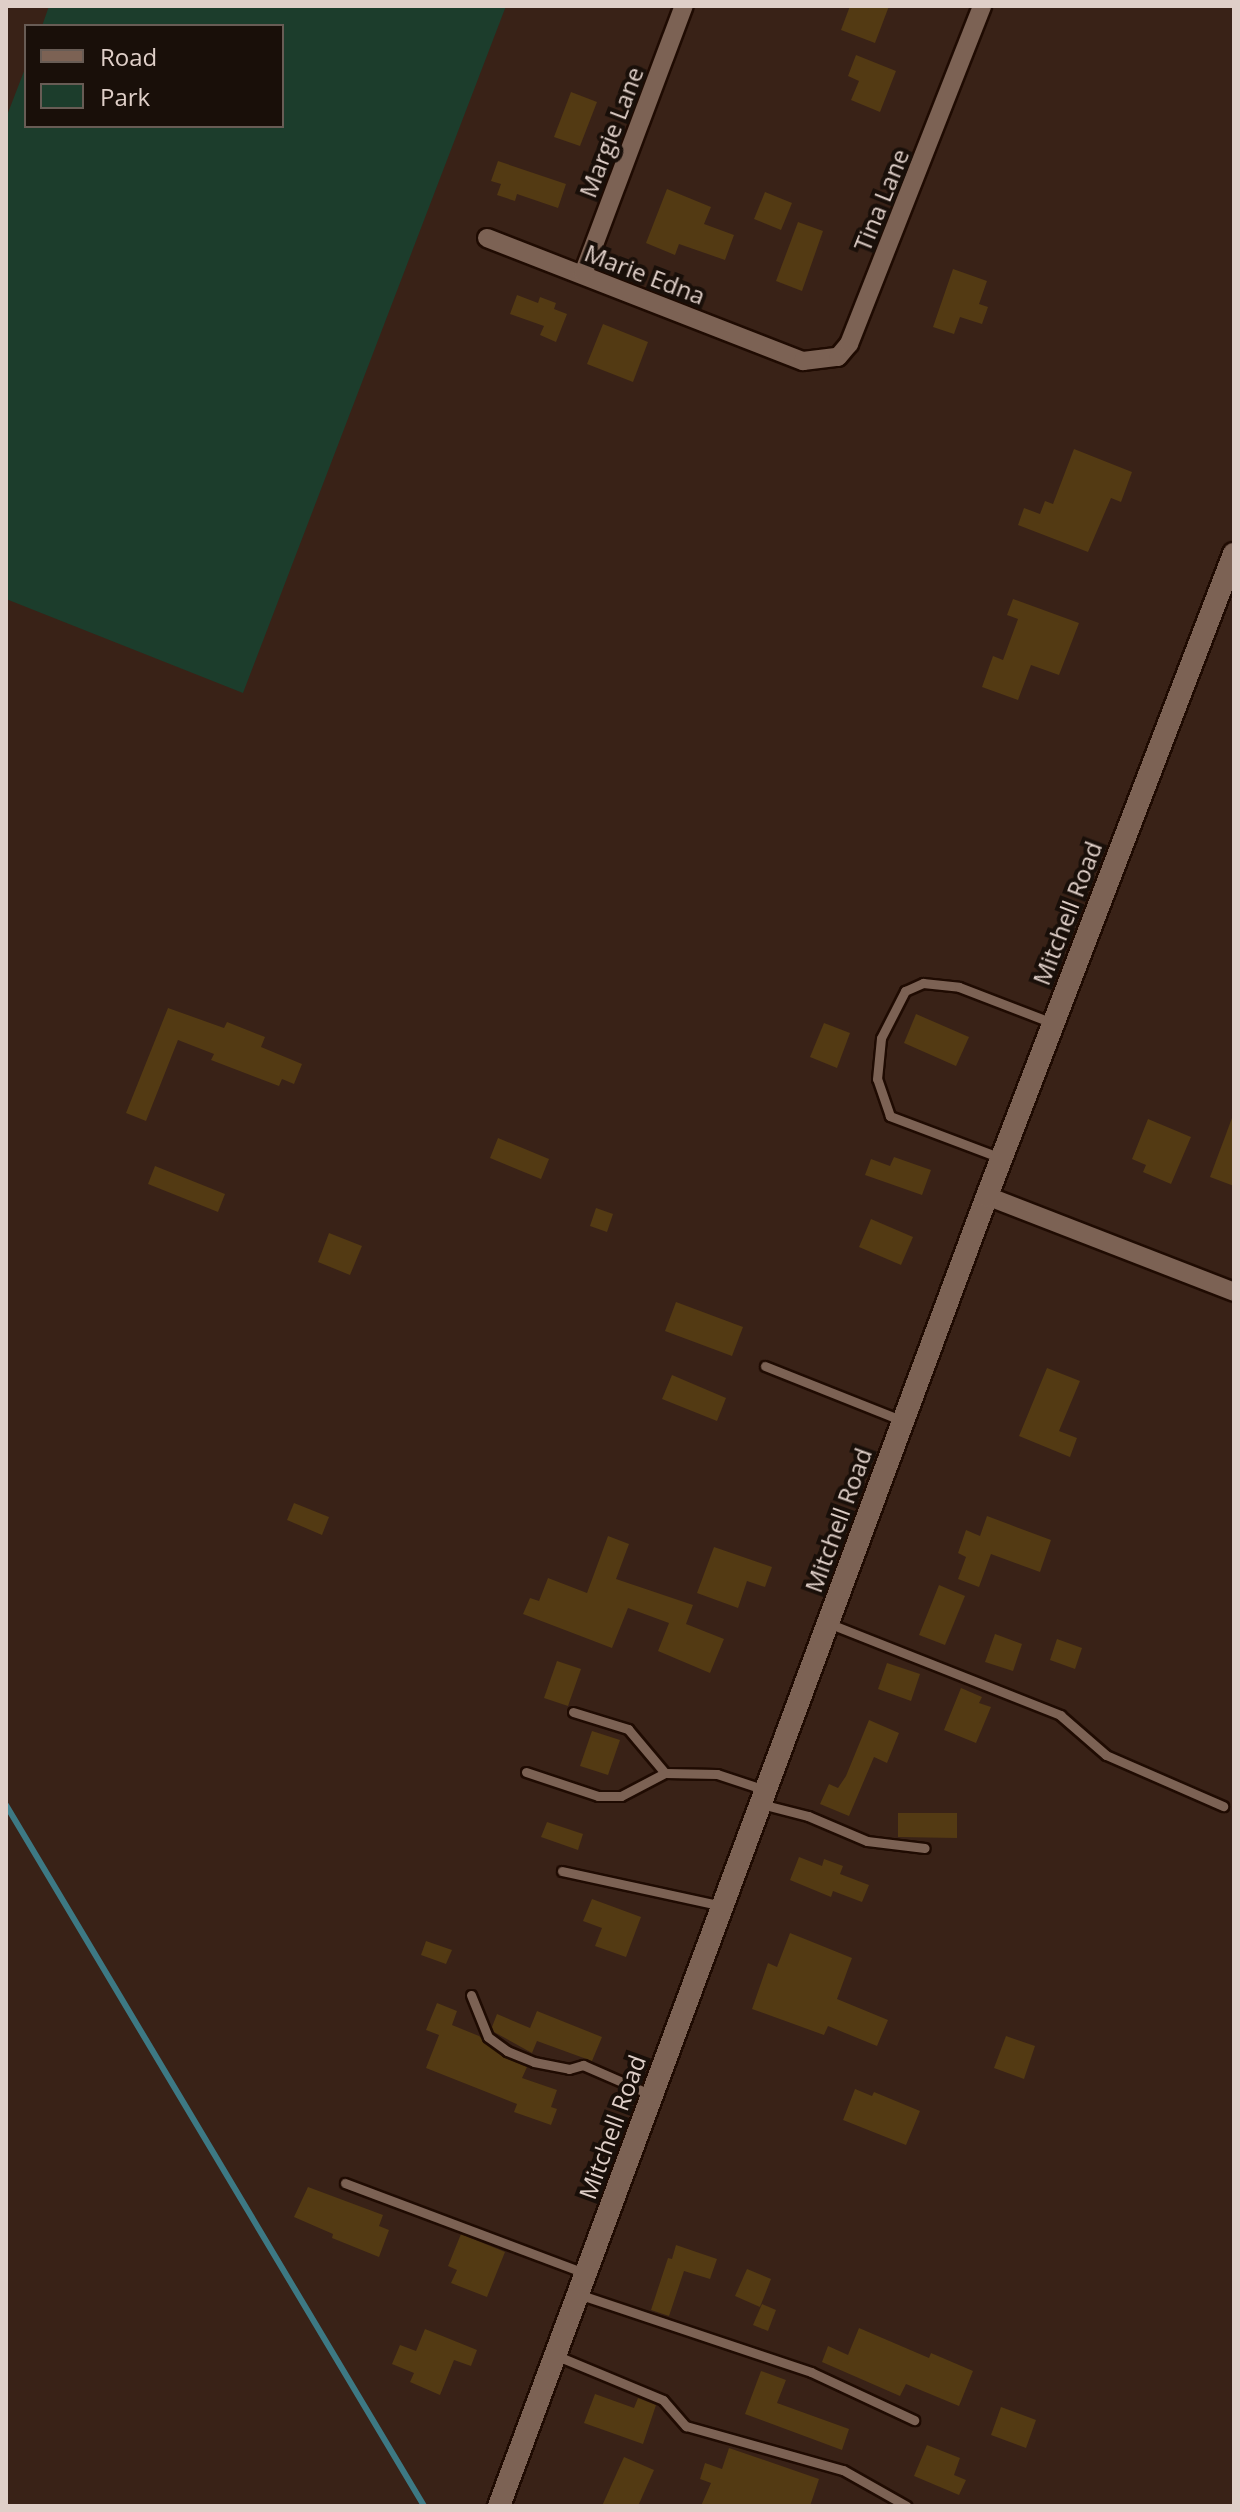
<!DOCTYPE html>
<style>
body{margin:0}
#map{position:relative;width:1240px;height:2512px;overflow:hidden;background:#392217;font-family:"Open Sans",sans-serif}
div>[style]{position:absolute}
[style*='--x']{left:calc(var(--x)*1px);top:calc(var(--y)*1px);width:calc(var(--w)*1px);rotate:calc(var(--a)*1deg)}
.green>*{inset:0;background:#1c3d2c}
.stream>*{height:6px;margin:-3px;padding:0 3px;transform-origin:3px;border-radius:3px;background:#3d7984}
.building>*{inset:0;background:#533a13}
.roads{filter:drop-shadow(2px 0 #1f0b02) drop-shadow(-2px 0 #1f0b02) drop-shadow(0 2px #1f0b02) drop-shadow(0 -2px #1f0b02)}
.service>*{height:9px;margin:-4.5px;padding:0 4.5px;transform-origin:4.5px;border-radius:4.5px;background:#7c6254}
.minor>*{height:18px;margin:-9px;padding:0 9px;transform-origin:9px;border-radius:9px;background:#7c6254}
.tertiary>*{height:22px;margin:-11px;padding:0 11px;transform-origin:11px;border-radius:11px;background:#7c6254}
span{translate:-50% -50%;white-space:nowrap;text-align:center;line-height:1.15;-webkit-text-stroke:8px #190f09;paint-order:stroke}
.street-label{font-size:24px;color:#dfcfc8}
.frame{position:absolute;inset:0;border:8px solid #dfcfc8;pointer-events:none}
.legend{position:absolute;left:24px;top:24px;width:260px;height:104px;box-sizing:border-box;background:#190f09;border:2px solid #685c55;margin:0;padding:10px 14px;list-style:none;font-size:24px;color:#dfcfc8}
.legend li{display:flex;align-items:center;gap:16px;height:40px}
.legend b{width:40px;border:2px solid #685c55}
</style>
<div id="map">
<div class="green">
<i style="clip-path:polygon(49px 6px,506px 6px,243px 693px,6px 599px,6px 118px,26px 66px,26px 126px,282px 126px,282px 26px,42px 26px)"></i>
</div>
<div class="stream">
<i style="--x:6;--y:1805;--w:816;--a:59.19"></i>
</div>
<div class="building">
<i style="clip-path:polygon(850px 6px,889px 6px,875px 43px,841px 30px)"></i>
<i style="clip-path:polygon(856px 55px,896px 71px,880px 112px,851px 100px,859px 81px,848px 76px)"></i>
<i style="clip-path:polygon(571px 92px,597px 102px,580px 146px,554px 137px)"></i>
<i style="clip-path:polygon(498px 161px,566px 184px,558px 208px,517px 194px,515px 201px,497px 195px,501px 184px,491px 181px)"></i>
<i style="clip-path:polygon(667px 189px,711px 207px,704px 224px,734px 235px,725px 260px,679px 244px,675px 255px,646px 243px)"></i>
<i style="clip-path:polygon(765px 192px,792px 203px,781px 230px,754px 219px)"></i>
<i style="clip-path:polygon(798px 222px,823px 231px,802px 291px,776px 281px)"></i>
<i style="clip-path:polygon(953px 269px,987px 281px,979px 304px,988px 307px,982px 324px,960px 317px,954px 334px,933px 327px)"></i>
<i style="clip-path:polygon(517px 295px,538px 303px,540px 297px,556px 303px,554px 309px,567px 314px,556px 342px,540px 335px,544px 326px,510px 314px)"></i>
<i style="clip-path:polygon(603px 324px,648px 342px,633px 382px,587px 364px)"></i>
<i style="clip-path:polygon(1074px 449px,1132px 472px,1121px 502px,1111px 498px,1088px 552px,1018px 525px,1024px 508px,1040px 514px,1045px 501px,1053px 504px)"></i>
<i style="clip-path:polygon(1013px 599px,1079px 623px,1059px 675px,1031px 665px,1018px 700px,982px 687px,993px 656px,1003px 660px,1018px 619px,1007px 615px)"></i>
<i style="clip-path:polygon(168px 1008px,224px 1028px,227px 1022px,265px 1037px,261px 1047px,302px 1064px,294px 1084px,282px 1079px,279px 1086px,211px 1060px,214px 1054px,178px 1040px,146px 1121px,126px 1113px)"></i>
<i style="clip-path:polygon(916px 1014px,969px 1037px,956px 1066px,904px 1043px)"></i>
<i style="clip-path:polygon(824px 1023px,850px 1033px,837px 1068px,810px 1057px)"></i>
<i style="clip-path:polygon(1232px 1118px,1234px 1118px,1234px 1186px,1210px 1177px)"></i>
<i style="clip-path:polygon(1148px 1119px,1191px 1137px,1171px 1184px,1143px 1172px,1146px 1165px,1132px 1159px)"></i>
<i style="clip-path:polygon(498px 1138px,549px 1159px,541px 1179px,490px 1158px)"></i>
<i style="clip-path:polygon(894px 1157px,931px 1170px,922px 1195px,865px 1175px,871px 1159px,890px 1166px)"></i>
<i style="clip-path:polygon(155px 1166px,225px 1194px,218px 1212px,148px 1184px)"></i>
<i style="clip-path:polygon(596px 1208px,613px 1214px,607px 1232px,590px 1226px)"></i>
<i style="clip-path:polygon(871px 1219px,913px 1237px,901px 1265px,859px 1247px)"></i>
<i style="clip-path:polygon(329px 1233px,362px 1246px,350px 1275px,318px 1262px)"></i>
<i style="clip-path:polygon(676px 1302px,743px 1327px,732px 1356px,665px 1331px)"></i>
<i style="clip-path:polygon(1047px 1368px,1080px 1381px,1059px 1431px,1077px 1438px,1070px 1457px,1019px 1436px)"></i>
<i style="clip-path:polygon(672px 1375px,726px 1398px,717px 1421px,662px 1399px)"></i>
<i style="clip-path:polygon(294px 1503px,329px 1517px,322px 1535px,287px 1520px)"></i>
<i style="clip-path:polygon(987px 1516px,1051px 1540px,1040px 1572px,991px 1554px,979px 1587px,958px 1579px,966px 1557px,958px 1553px,966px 1530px,980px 1536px)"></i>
<i style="clip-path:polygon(608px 1536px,629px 1544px,616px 1579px,693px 1605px,686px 1624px,724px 1639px,710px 1673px,658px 1651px,669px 1623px,628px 1608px,612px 1648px,523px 1614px,530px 1598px,539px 1601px,548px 1578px,587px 1593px)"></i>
<i style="clip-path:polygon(714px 1547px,772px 1567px,765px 1587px,747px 1581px,738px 1608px,697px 1593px)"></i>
<i style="clip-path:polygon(939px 1585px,965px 1596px,945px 1645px,919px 1635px)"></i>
<i style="clip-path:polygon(995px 1634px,1022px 1644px,1013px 1671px,985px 1662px)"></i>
<i style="clip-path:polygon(1057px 1639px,1082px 1648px,1075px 1669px,1050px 1660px)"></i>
<i style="clip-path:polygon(557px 1661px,581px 1669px,568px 1706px,544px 1698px)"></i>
<i style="clip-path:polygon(887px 1663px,920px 1674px,911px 1701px,878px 1689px)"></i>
<i style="clip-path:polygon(961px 1688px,982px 1697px,979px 1703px,991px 1707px,976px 1743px,944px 1730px)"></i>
<i style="clip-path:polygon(869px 1720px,899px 1733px,887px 1763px,874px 1757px,849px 1816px,820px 1804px,829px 1784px,838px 1788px,846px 1776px)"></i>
<i style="clip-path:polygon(592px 1731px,620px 1740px,608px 1775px,580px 1766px)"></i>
<i style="clip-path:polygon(898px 1813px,957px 1813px,957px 1838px,898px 1837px)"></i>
<i style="clip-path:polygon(547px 1822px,583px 1834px,578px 1850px,541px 1837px)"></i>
<i style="clip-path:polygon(799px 1857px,822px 1866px,824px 1859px,843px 1866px,840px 1874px,869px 1885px,862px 1902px,833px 1891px,831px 1897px,790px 1880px)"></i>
<i style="clip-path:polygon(592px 1899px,641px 1917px,626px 1957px,595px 1946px,602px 1928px,583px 1921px)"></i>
<i style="clip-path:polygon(790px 1933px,852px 1958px,837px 1999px,888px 2020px,877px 2046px,828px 2026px,824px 2035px,752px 2009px,768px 1963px,777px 1967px)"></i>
<i style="clip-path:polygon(426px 1941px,452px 1950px,446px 1964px,421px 1955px)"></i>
<i style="clip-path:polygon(437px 2003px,457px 2011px,452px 2025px,479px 2036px,503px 2057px,527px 2067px,522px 2078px,557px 2090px,551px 2107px,557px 2109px,551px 2125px,514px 2112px,517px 2104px,426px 2068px,439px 2035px,426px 2030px)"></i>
<i style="clip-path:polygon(537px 2011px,602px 2037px,592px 2061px,537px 2041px,532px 2053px,494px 2032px,492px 2027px,497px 2014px,530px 2028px)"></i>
<i style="clip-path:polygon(1006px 2036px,1035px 2046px,1024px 2079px,994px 2068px)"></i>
<i style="clip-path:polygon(855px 2089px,872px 2096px,874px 2092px,920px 2111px,906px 2145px,843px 2120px)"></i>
<i style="clip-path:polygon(308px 2187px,383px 2215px,379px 2226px,389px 2230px,379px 2257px,332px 2238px,333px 2234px,294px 2217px)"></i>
<i style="clip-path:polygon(461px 2234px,505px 2252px,487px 2297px,451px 2283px,457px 2270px,448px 2266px)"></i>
<i style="clip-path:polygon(676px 2245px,717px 2259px,710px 2279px,684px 2271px,669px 2316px,651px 2310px,668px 2258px,672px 2259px)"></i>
<i style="clip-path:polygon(747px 2269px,771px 2279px,760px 2307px,735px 2296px)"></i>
<i style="clip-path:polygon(762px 2304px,776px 2310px,768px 2331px,753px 2325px)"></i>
<i style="clip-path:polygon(859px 2328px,929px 2358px,931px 2353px,973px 2371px,959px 2406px,906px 2384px,900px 2396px,822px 2362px,828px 2346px,848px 2355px)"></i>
<i style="clip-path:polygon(425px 2329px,477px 2350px,471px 2366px,454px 2360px,440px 2395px,410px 2382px,414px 2373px,392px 2364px,400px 2345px,416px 2351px)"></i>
<i style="clip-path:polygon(761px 2371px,786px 2380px,777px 2403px,849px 2429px,842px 2450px,745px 2414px)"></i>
<i style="clip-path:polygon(595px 2394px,634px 2408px,638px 2398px,656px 2405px,643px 2444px,584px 2423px)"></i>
<i style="clip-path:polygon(1001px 2407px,1036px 2420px,1026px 2448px,991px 2435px)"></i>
<i style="clip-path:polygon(927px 2445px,960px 2458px,954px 2475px,966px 2480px,959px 2495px,914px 2476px)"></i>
<i style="clip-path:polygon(729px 2448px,819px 2479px,810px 2506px,701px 2506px,711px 2483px,700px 2479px,705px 2463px,722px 2469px)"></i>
<i style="clip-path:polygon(624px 2457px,654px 2470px,638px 2506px,602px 2506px)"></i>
</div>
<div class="roads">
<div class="service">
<i style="--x:1001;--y:1158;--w:119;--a:-159.3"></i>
<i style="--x:890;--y:1116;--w:39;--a:-109"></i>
<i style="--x:877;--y:1079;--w:41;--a:-84.4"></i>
<i style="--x:881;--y:1038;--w:53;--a:-62.9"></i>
<i style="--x:905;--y:991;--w:20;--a:-24"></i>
<i style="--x:923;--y:983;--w:36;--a:6"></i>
<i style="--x:959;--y:987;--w:101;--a:21"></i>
<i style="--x:765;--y:1366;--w:149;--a:21.7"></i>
<i style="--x:828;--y:1623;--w:250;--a:21.6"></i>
<i style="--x:1060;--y:1715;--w:61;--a:41"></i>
<i style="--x:1106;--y:1755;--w:128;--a:23.6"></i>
<i style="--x:573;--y:1712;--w:58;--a:17.2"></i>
<i style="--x:628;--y:1729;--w:57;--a:49.9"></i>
<i style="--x:665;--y:1773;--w:52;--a:1.1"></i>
<i style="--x:717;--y:1774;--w:51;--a:18.4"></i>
<i style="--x:526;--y:1772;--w:76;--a:18.4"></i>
<i style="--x:598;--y:1796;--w:23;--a:0"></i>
<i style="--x:621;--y:1796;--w:50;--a:-27.6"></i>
<i style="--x:761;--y:1804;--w:49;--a:14.3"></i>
<i style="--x:808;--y:1816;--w:64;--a:23"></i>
<i style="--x:867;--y:1841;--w:58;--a:6.9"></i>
<i style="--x:562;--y:1871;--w:164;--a:12.3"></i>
<i style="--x:471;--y:1995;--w:45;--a:68"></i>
<i style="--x:488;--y:2037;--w:24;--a:36"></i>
<i style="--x:507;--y:2051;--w:29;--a:22"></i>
<i style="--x:534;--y:2062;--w:36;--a:11"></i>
<i style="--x:569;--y:2069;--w:15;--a:-16"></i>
<i style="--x:583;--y:2065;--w:75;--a:23.5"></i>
<i style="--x:345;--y:2183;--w:256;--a:20.6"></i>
<i style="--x:578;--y:2294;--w:246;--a:18.5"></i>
<i style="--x:811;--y:2372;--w:114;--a:25"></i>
<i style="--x:555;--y:2355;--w:117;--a:22.6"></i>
<i style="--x:663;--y:2400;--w:35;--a:49"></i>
<i style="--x:686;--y:2426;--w:163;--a:15.7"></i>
<i style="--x:843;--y:2470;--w:73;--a:29.4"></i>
</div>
<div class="minor">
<i style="--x:487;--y:238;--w:339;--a:21.3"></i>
<i style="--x:803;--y:361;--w:35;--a:-7"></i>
<i style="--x:838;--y:357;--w:17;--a:-50"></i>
<i style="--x:849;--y:344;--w:363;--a:-68.5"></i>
<i style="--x:583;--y:274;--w:286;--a:-69.4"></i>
<i style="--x:987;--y:1196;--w:265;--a:21.2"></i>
</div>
<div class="tertiary">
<i style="--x:499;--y:2506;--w:1398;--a:-69.57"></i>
<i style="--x:987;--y:1196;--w:688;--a:-68.96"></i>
</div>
</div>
<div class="street-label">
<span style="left:611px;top:132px;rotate:-69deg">Margie Lane</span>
<span style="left:881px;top:200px;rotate:-68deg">Tina Lane</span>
<span style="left:645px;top:274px;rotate:21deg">Marie Edna</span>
<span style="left:1067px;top:913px;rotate:-69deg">Mitchell Road</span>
<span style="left:838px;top:1520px;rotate:-70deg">Mitchell Road</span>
<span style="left:612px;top:2127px;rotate:-70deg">Mitchell Road</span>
</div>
<div class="frame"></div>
<ul class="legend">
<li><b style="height:10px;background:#7c6254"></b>Road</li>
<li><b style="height:22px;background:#1c3d2c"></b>Park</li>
</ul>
</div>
